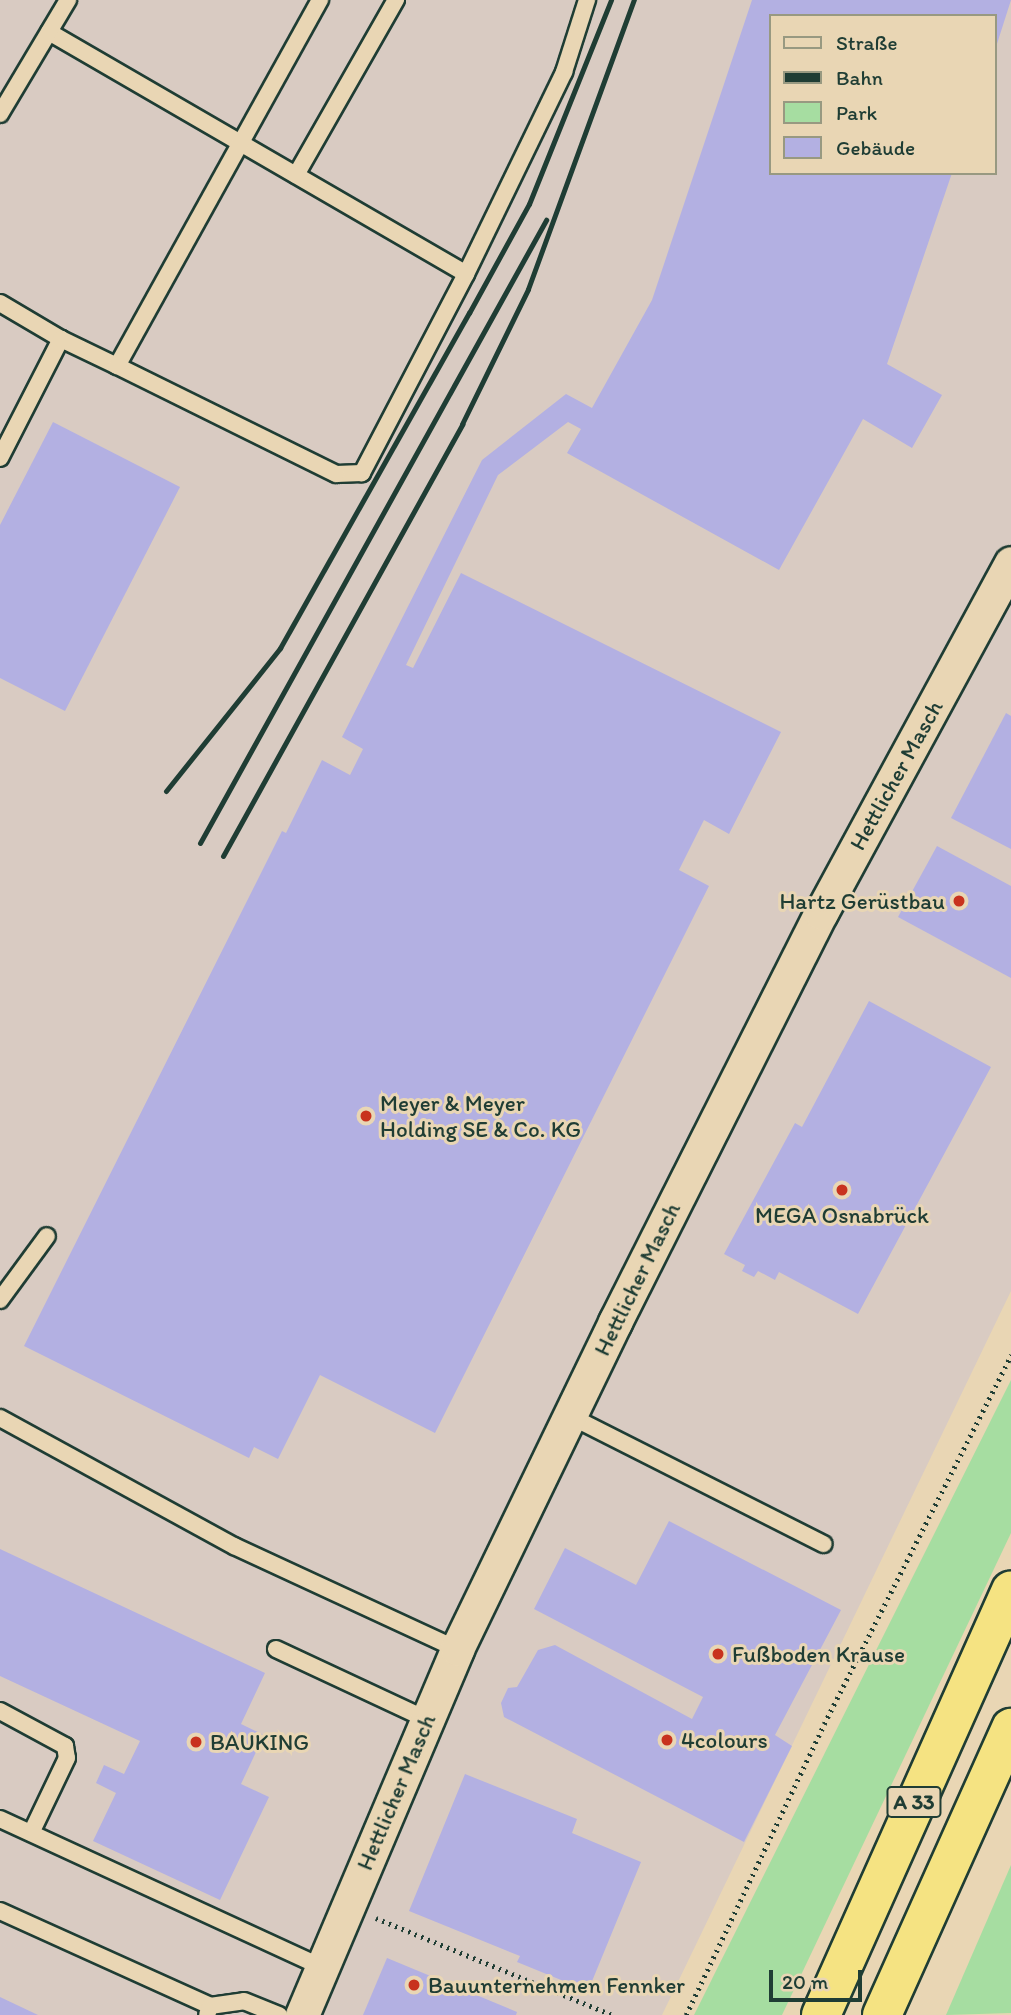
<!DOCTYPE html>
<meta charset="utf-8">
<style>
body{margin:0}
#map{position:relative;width:1011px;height:2015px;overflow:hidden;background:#e9d6b4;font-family:Itim,sans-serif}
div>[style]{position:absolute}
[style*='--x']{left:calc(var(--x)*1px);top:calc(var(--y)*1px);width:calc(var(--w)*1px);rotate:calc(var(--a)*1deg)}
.built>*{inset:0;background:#d9cbc2}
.green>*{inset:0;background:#a6dda1}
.building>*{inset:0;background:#b3b0e2}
.path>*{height:4.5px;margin-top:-2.25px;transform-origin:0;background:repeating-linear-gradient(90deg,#1f3d34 0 2px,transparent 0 7px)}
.roads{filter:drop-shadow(2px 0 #1f3d34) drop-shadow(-2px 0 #1f3d34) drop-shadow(0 2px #1f3d34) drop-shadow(0 -2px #1f3d34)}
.lane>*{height:16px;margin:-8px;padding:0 8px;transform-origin:8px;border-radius:8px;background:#e9d6b4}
.street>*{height:33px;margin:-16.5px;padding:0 16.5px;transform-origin:16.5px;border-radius:16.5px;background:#e9d6b4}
.highway>*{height:38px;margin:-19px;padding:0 19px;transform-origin:19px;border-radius:19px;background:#f5e382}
.rail>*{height:5px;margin:-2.5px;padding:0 2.5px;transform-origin:2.5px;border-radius:2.5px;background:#1f3d34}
.dots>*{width:19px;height:19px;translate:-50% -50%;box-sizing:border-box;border:4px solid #e9d6b4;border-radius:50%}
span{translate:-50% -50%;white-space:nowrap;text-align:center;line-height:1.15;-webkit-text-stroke:6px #e9d6b4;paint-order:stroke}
.shield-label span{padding:2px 5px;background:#e9d6b4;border:2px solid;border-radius:5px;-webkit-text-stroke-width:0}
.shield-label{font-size:21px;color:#1f3d34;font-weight:700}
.street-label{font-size:23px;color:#1f3d34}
.poi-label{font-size:23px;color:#1f3d34}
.right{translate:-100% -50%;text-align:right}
.left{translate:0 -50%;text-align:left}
.legend{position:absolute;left:769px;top:14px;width:228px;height:161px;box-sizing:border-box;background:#e9d6b4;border:2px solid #989981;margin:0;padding:9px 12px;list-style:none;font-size:21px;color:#1f3d34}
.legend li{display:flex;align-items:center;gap:14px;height:35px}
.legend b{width:35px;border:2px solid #989981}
.scale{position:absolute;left:769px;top:1970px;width:93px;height:32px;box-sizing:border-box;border:4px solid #1f3d34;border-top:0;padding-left:9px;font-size:21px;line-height:24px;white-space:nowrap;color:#1f3d34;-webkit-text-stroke:5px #e9d6b4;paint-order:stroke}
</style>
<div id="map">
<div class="built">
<i style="clip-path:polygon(evenodd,0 0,1011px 0,1011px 1291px,662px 2015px,0 2015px,0 0,771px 16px,995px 16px,995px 173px,771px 173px,771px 16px)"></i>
</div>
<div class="green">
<i style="clip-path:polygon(1011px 1380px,1011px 1533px,782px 2015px,694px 2015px)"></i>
<i style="clip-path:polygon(1011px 1865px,1011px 2013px,946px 2015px)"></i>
</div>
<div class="building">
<i style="clip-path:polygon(752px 0,1011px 0,996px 47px,995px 16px,771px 16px,771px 173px,952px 173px,887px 364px,942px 395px,912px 448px,863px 419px,779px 570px,567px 453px,581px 429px,568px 422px,498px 475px,406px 665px,413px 668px,461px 573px,781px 732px,729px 834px,704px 820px,679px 870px,709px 886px,435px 1433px,320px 1375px,278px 1459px,254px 1447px,249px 1458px,24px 1346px,282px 831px,286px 833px,322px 760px,350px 775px,363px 749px,342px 737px,482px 460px,566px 394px,592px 408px,652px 300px)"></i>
<i style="clip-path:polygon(53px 422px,180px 487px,65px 711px,0 678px,0 525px)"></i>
<i style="clip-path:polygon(1006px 713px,1011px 716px,1011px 849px,951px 818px)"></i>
<i style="clip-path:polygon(937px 846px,1011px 886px,1011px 978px,898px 917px)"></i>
<i style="clip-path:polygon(869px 1001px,991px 1067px,858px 1314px,779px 1272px,775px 1280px,758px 1271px,754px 1277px,742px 1271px,745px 1265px,724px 1254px,795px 1123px,802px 1127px)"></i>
<i style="clip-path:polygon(669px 1521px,841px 1610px,775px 1735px,792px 1746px,744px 1842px,504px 1717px,501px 1703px,508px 1688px,517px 1687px,538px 1650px,555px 1645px,692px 1719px,703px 1697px,534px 1609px,565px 1548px,636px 1585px)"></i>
<i style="clip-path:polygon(0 1549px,265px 1673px,241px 1724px,264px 1735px,241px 1784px,269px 1797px,220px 1900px,93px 1841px,116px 1793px,96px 1783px,104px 1765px,124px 1774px,140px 1741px,0 1676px)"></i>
<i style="clip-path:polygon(465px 1774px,577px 1819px,572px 1833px,641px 1862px,588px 1991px,517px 1962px,520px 1956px,409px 1911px)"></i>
<i style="clip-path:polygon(387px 1958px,517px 2012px,516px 2015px,363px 2015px)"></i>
<i style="clip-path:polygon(0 1997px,38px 2015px,0 2015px)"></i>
</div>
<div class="path">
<i style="--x:376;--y:1918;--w:255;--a:22.3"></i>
<i style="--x:686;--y:2015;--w:322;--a:-64.6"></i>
<i style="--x:824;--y:1724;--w:414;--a:-63.1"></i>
</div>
<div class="roads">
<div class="lane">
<i style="--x:49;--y:32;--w:482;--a:30.1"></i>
<i style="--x:466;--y:274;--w:225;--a:117.6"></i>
<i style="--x:362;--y:473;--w:26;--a:178"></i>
<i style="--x:336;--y:474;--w:244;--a:-153.7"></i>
<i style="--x:0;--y:114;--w:133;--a:-59.2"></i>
<i style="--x:296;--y:175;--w:202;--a:-60.3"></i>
<i style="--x:466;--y:274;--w:225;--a:-64.1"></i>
<i style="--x:564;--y:72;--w:76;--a:-72.3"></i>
<i style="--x:0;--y:303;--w:71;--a:30.5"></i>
<i style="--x:0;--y:458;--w:134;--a:-62.9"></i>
<i style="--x:61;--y:339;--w:62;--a:25.7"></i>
<i style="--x:117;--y:366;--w:419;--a:-61"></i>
<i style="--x:0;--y:1300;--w:79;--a:-53.7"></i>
<i style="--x:570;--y:1416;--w:284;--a:26.8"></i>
<i style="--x:0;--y:1418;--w:267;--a:28.7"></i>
<i style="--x:234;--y:1546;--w:246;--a:24.8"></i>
<i style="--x:276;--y:1649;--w:166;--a:25"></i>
<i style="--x:0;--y:1711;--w:74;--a:28.3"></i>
<i style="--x:65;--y:1746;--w:12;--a:81"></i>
<i style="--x:67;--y:1758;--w:83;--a:115.6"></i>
<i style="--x:0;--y:1819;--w:354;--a:24.7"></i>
<i style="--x:0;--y:1911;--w:230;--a:24.3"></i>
<i style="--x:210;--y:2006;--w:9;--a:108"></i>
<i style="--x:210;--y:2006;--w:34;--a:-8"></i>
<i style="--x:244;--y:2001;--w:38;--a:22"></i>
</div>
<div class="street">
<i style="--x:302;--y:2015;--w:397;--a:-67"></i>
<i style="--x:457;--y:1649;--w:363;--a:-64.2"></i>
<i style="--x:615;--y:1322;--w:458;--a:-63.3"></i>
<i style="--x:821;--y:913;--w:398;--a:-61.5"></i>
</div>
<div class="highway">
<i style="--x:821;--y:2015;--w:465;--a:-65.9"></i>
<i style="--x:882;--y:2015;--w:315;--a:-65.8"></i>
</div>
</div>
<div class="rail">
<i style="--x:166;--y:791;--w:183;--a:-51.4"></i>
<i style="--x:280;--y:648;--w:385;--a:-60.6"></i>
<i style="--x:469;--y:313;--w:124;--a:-61.2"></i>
<i style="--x:529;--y:204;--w:220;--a:-68.1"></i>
<i style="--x:200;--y:843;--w:713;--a:-60.95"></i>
<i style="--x:223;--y:856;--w:494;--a:-61"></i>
<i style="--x:462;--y:424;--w:150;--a:-63.9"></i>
<i style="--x:528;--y:289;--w:308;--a:-69.9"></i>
</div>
<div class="dots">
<i style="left:959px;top:901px;background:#c8321e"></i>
<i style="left:366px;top:1116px;background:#c8321e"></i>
<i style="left:842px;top:1190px;background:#c8321e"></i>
<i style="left:718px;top:1654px;background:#c8321e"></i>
<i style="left:667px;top:1740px;background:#c8321e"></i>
<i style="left:196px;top:1742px;background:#c8321e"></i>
<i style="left:414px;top:1985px;background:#c8321e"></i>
</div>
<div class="shield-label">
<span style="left:914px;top:1802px">A 33</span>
</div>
<div class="street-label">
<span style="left:896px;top:775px;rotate:-61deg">Hettlicher Masch</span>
<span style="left:637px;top:1279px;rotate:-64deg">Hettlicher Masch</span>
<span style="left:396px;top:1792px;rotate:-67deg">Hettlicher Masch</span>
</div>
<div class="poi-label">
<span class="right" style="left:945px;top:901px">Hartz Gerüstbau</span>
<span class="left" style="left:380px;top:1116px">Meyer &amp; Meyer<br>Holding SE &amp; Co. KG</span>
<span style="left:842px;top:1215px">MEGA Osnabrück</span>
<span class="left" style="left:732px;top:1654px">Fußboden Krause</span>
<span class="left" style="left:681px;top:1740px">4colours</span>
<span class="left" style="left:210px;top:1742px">BAUKING</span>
<span class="left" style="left:428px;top:1985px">Bauunternehmen Fennker</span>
</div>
<ul class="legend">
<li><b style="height:9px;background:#e9d6b4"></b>Straße</li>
<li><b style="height:9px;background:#1f3d34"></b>Bahn</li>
<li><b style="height:19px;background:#a6dda1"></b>Park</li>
<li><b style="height:19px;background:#b3b0e2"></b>Gebäude</li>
</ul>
<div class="scale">20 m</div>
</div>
